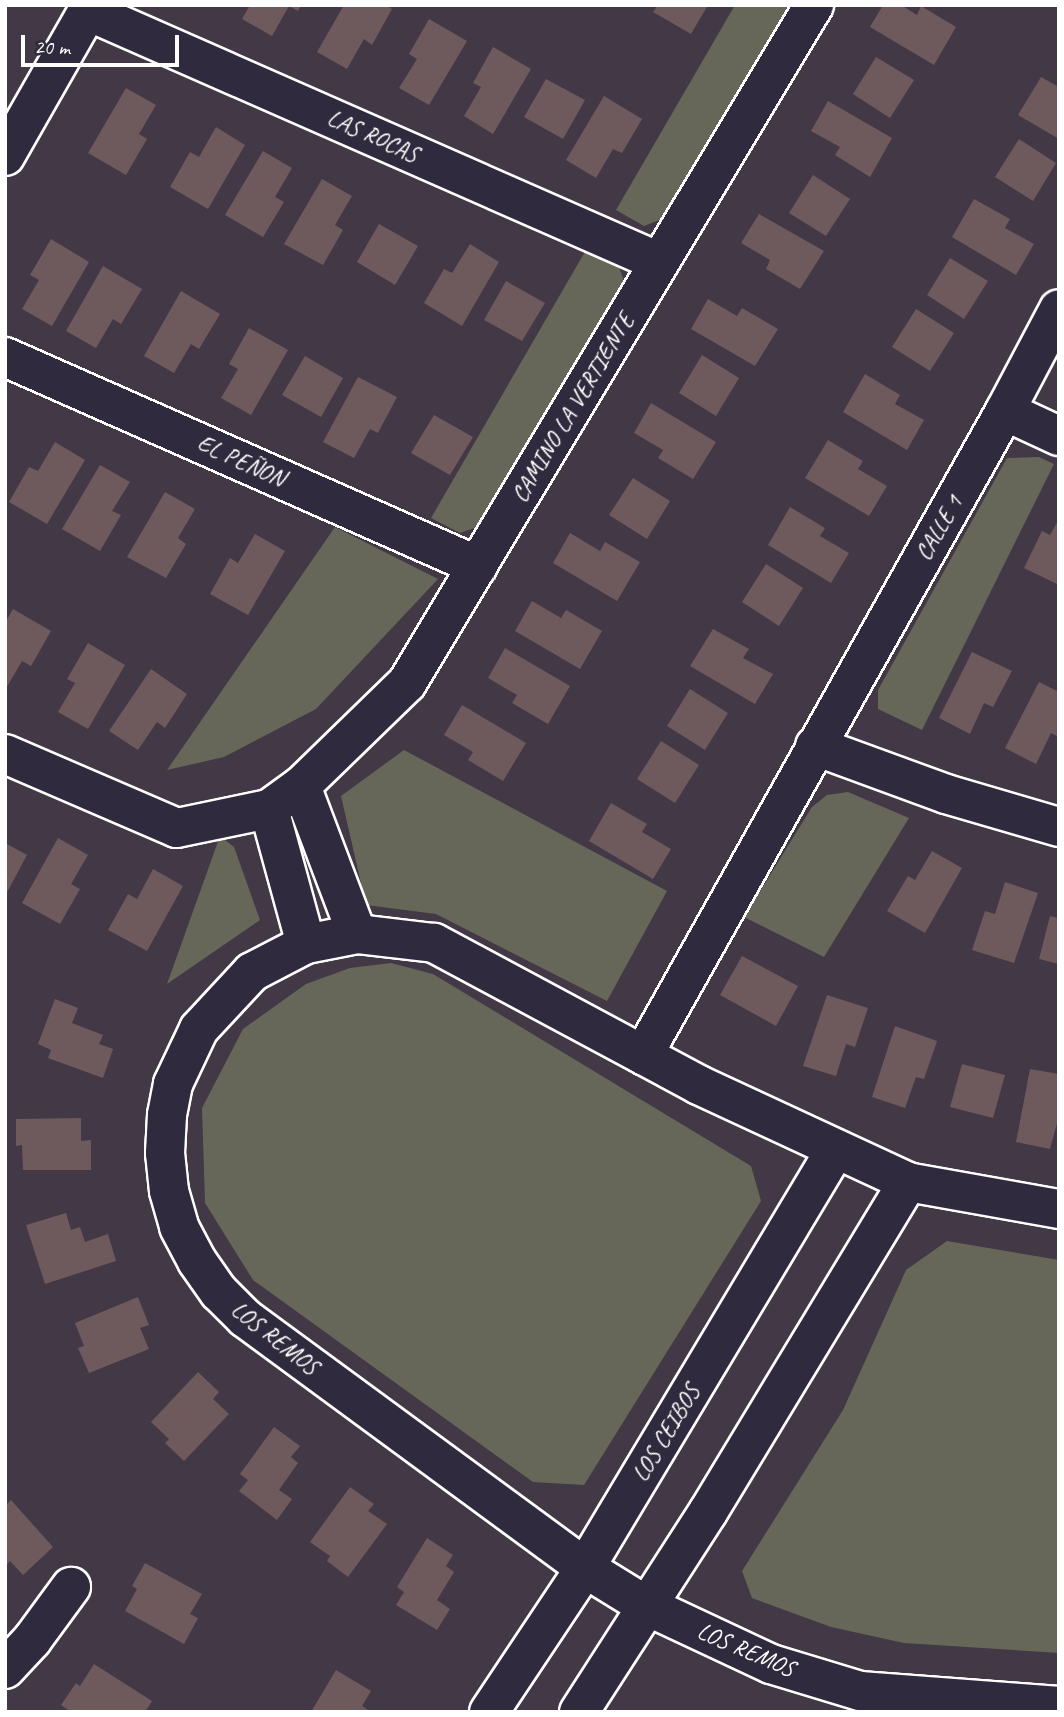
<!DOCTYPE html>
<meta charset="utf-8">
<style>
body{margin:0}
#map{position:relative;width:1064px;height:1717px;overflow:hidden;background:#423846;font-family:Caveat,sans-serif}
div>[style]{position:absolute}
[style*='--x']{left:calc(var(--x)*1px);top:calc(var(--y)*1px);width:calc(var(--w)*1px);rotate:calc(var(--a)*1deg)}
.green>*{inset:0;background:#666759}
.building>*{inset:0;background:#6e5a5c}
.roads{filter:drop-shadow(2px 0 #fff) drop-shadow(-2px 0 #fff) drop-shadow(0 2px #fff) drop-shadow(0 -2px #fff)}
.minor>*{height:38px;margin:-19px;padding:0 19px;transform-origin:19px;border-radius:19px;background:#2f2a3d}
span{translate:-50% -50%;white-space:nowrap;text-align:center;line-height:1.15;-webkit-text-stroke:5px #2f2a3d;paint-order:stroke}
.street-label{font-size:24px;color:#fff}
.frame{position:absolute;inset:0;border:7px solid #fff;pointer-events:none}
.scale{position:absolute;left:21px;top:35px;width:158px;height:32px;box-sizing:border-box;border:4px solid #fff;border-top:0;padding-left:9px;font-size:21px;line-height:24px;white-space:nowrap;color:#fff;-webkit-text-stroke:5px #2f2a3d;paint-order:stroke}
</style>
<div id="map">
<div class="green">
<i style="clip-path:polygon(735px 5px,794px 5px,662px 219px,644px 226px,616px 210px)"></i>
<i style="clip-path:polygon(586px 250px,619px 267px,626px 287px,477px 527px,460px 533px,431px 518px)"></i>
<i style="clip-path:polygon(1039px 457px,1054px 464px,922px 730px,878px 709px,878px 690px,1007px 458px)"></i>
<i style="clip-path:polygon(335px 527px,438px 579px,316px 709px,224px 757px,167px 770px)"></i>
<i style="clip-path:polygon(404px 750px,667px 891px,607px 1001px,436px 914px,366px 905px,341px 796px)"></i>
<i style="clip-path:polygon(848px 792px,909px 818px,824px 957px,744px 917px,812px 807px,827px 795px)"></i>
<i style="clip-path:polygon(220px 836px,234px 847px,260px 920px,167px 984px)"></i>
<i style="clip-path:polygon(391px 963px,433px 974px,751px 1166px,761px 1201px,584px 1485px,533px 1482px,253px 1280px,205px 1203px,202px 1108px,243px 1029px,306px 984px,350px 968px)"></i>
<i style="clip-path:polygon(947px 1241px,1059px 1260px,1059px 1653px,904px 1643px,831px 1627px,752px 1598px,742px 1571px,843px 1410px,906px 1270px)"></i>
</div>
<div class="building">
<i style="clip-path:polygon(250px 5px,301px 5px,298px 11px,289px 6px,272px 36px,242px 19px)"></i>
<i style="clip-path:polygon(344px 5px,386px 5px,392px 9px,372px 45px,364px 39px,347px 69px,317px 52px)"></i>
<i style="clip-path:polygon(658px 5px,708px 5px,691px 34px,653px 12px)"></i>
<i style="clip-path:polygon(883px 5px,901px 5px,917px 15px,921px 6px,956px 27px,934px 65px,870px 27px)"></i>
<i style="clip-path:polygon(429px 19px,467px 41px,429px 105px,399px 88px,417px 59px,409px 54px)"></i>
<i style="clip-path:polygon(493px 47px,531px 69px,493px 134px,464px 116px,481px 87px,473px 83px)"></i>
<i style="clip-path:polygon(876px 57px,914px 80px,890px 118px,853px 94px)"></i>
<i style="clip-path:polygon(1041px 77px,1059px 87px,1059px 139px,1018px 115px)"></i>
<i style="clip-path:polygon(546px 79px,585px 100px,563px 139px,524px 117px)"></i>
<i style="clip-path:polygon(126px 88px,156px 105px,139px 134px,147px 139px,126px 175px,88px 153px)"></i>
<i style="clip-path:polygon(604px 96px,642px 119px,622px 153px,613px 149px,596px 178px,566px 160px)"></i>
<i style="clip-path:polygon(828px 101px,892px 138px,870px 177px,835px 155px,840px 147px,811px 131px)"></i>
<i style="clip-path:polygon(216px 127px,245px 145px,208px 209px,170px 187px,190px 152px,199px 157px)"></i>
<i style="clip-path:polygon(1019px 139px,1056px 163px,1033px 201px,995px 177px)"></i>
<i style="clip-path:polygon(263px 151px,292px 168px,275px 197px,284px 202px,263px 237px,225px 215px)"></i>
<i style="clip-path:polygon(813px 175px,850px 199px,826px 236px,789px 213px)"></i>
<i style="clip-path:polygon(322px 179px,352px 196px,335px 225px,343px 230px,323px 265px,284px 244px)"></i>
<i style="clip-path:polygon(974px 199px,1010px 219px,1005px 228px,1034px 244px,1016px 275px,952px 237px)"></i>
<i style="clip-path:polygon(759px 214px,824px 251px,800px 289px,766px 269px,770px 260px,741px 243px)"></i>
<i style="clip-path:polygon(379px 224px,418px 246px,395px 285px,357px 262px)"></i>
<i style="clip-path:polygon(51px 239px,89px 262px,52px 326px,22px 309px,39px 280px,30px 275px)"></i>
<i style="clip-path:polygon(470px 244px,499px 262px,462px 326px,424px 303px,444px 269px,452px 273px)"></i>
<i style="clip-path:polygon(950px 258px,988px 281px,964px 319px,927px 295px)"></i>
<i style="clip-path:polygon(103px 266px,142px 289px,121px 324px,113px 319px,96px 348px,66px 331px)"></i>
<i style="clip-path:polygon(506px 281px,545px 303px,522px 341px,484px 320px)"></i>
<i style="clip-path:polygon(181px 291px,220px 314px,199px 349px,191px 344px,174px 373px,144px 356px)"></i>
<i style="clip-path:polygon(708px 299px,737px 316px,742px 308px,778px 329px,755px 366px,691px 329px)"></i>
<i style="clip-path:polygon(916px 309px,954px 333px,930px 371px,892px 347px)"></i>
<i style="clip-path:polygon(249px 328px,288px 350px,251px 415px,221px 398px,238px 369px,229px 364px)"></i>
<i style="clip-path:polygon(702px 355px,739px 378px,716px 416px,679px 393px)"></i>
<i style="clip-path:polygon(305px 356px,343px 378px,321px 417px,282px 395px)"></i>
<i style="clip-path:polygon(865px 374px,900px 395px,895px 404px,924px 420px,907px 450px,843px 412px)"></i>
<i style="clip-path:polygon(358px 377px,397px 397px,378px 433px,370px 429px,354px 458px,323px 442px)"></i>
<i style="clip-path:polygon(651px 403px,716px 442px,693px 479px,658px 458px,663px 450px,634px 433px)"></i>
<i style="clip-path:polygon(434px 415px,473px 437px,450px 475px,411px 453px)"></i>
<i style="clip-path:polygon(828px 440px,863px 461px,858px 469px,887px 486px,869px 516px,805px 478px)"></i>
<i style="clip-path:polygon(55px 442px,85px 460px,47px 524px,9px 502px,29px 467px,38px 471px)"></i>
<i style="clip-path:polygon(100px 465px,130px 482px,112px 511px,121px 515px,100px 551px,62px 529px)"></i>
<i style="clip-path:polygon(633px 478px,670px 501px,647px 539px,609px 515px)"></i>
<i style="clip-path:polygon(165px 492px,195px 509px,178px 538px,186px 544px,166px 578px,127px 557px)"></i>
<i style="clip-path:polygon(790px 507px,825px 528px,820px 536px,849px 553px,831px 583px,768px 545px)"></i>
<i style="clip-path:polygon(1059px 519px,1059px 585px,1024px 568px,1042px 531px,1050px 535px)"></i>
<i style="clip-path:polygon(570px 533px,600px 551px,605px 542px,640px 562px,617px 601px,553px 563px)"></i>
<i style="clip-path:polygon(255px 534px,285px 551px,248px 615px,210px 594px,230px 558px,238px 563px)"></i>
<i style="clip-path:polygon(766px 564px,803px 588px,779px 626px,742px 602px)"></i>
<i style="clip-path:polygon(532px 601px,561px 618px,566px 610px,602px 631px,580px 669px,515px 631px)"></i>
<i style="clip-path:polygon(13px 609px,51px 631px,31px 666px,22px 661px,5px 690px,5px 623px)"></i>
<i style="clip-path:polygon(713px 629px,749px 649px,743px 658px,773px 674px,755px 704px,690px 666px)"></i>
<i style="clip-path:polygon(88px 643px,125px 665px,88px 729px,58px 712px,75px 683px,67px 679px)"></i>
<i style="clip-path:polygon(505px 648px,570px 686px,548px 724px,512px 703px,517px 695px,488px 678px)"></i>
<i style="clip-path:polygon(972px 652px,1012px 671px,993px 707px,984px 703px,970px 734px,939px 718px)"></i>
<i style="clip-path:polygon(151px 669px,187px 694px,165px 728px,157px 722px,138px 750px,109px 731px)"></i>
<i style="clip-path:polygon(1039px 682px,1059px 692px,1059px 737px,1051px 733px,1036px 764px,1005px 748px)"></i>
<i style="clip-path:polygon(690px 689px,728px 713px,705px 750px,667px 726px)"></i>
<i style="clip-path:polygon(462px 705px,526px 743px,503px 781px,468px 760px,473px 752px,444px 735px)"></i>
<i style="clip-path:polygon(661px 741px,699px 765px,675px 803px,637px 779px)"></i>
<i style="clip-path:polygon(611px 803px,647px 824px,642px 832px,671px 849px,653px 879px,589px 841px)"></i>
<i style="clip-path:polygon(58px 838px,88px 855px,71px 884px,80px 889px,60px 924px,22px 903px)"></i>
<i style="clip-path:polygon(5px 843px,27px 855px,5px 896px)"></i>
<i style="clip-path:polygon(932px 851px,962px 868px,925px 933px,887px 911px,908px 876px,915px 880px)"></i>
<i style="clip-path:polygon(153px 869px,183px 886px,147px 951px,108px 930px,128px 894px,137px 899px)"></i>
<i style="clip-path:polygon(1005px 882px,1038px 893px,1014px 963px,972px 950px,985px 911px,995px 914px)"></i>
<i style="clip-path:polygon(1050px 916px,1059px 918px,1059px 964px,1039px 959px)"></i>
<i style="clip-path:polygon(742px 956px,798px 986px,776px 1026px,720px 995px)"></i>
<i style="clip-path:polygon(827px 995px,868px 1008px,855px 1047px,846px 1044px,836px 1076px,803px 1066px)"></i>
<i style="clip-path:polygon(55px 999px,78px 1008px,72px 1023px,103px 1035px,99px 1044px,113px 1049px,103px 1078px,48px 1058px,51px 1050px,38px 1044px)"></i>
<i style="clip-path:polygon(895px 1026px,937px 1041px,924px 1079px,916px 1077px,905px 1108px,872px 1097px)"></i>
<i style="clip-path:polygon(962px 1064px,1005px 1075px,993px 1118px,950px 1107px)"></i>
<i style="clip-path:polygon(1030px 1069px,1059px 1074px,1059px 1116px,1050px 1149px,1016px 1142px)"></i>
<i style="clip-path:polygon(81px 1118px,81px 1141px,91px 1140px,91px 1170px,23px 1170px,22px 1145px,16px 1146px,16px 1119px)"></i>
<i style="clip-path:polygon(66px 1213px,71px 1230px,80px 1227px,85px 1242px,108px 1234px,116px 1261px,45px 1284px,26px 1225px)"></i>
<i style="clip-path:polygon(138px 1297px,149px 1325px,140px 1328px,149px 1349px,89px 1373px,78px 1348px,84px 1346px,75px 1323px)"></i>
<i style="clip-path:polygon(198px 1372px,219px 1392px,213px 1399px,229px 1414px,184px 1461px,165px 1443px,169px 1439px,151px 1422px)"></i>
<i style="clip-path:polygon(274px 1427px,300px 1446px,291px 1457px,298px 1463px,279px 1490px,292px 1499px,277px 1520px,239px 1491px,248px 1480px,240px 1474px)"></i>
<i style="clip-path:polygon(350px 1487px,374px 1504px,368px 1511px,387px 1524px,348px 1577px,327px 1561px,330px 1556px,310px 1542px)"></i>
<i style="clip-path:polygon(11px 1500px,53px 1547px,23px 1575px,10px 1561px,5px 1566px,5px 1506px)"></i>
<i style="clip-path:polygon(427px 1538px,453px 1555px,446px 1566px,454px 1572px,437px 1600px,450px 1609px,437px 1630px,396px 1605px,404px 1592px,397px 1587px)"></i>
<i style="clip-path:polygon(145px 1563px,202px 1594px,190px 1614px,198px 1618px,184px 1644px,125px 1611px,137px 1589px,132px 1586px)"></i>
<i style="clip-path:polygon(94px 1664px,152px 1701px,145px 1712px,71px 1712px,61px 1705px,76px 1683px,80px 1686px)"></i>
<i style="clip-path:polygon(336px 1670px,371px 1691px,362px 1706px,371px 1712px,311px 1712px)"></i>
</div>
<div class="roads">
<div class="minor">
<i style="--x:88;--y:11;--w:624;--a:23.73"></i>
<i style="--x:5;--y:156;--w:174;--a:-60.3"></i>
<i style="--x:5;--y:357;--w:517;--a:23.84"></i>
<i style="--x:1005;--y:411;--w:60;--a:24.8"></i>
<i style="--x:815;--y:746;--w:140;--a:20.1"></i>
<i style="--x:946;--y:794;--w:118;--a:16.3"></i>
<i style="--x:5;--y:754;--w:187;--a:23.3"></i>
<i style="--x:177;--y:828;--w:94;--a:-11.7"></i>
<i style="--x:269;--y:809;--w:39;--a:-36"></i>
<i style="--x:301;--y:786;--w:148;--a:-44.2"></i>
<i style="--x:407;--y:683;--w:791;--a:-59.02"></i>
<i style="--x:301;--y:786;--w:158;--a:69.3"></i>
<i style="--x:269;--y:809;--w:140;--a:74.7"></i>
<i style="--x:643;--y:1055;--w:739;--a:-60.66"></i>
<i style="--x:1005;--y:411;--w:115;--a:-62.1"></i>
<i style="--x:1059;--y:1209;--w:153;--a:-169.9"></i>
<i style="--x:908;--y:1182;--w:230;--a:-155.1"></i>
<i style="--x:699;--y:1085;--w:301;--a:-151.8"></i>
<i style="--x:434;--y:943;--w:78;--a:-173.3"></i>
<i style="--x:357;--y:934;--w:52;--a:168.9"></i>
<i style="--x:306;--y:944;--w:61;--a:152.6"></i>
<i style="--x:252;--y:972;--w:78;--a:132.9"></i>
<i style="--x:199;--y:1029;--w:61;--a:115.3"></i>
<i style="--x:173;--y:1084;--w:32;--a:101"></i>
<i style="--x:167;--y:1115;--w:38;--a:93"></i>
<i style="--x:165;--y:1153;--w:38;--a:84"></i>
<i style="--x:169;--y:1191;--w:37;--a:74"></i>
<i style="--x:179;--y:1227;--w:38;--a:62"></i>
<i style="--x:197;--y:1261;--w:38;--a:55"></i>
<i style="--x:219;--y:1292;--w:37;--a:45"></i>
<i style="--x:245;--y:1318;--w:422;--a:36.3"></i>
<i style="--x:585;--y:1568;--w:70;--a:31.7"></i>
<i style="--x:645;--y:1605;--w:139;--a:25.1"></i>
<i style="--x:771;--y:1664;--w:93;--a:16.9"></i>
<i style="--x:860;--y:1691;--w:200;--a:4.3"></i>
<i style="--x:5;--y:1669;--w:40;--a:-47"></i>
<i style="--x:32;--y:1640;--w:66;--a:-53.7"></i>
<i style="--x:489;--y:1712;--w:173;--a:-56.3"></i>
<i style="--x:585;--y:1568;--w:487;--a:-59.1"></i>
<i style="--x:579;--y:1712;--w:238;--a:-57.2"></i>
<i style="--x:708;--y:1512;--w:386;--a:-58.8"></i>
</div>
</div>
<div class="street-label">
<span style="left:373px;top:136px;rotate:24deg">LAS ROCAS</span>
<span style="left:573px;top:408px;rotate:-59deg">CAMINO LA VERTIENTE</span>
<span style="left:241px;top:461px;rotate:24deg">EL PEÑON</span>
<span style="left:939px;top:528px;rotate:-60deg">CALLE 1</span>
<span style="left:275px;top:1338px;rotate:38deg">LOS REMOS</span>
<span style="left:666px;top:1433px;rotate:-59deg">LOS CEIBOS</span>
<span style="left:746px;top:1650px;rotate:23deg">LOS REMOS</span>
</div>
<div class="frame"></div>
<div class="scale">20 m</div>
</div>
